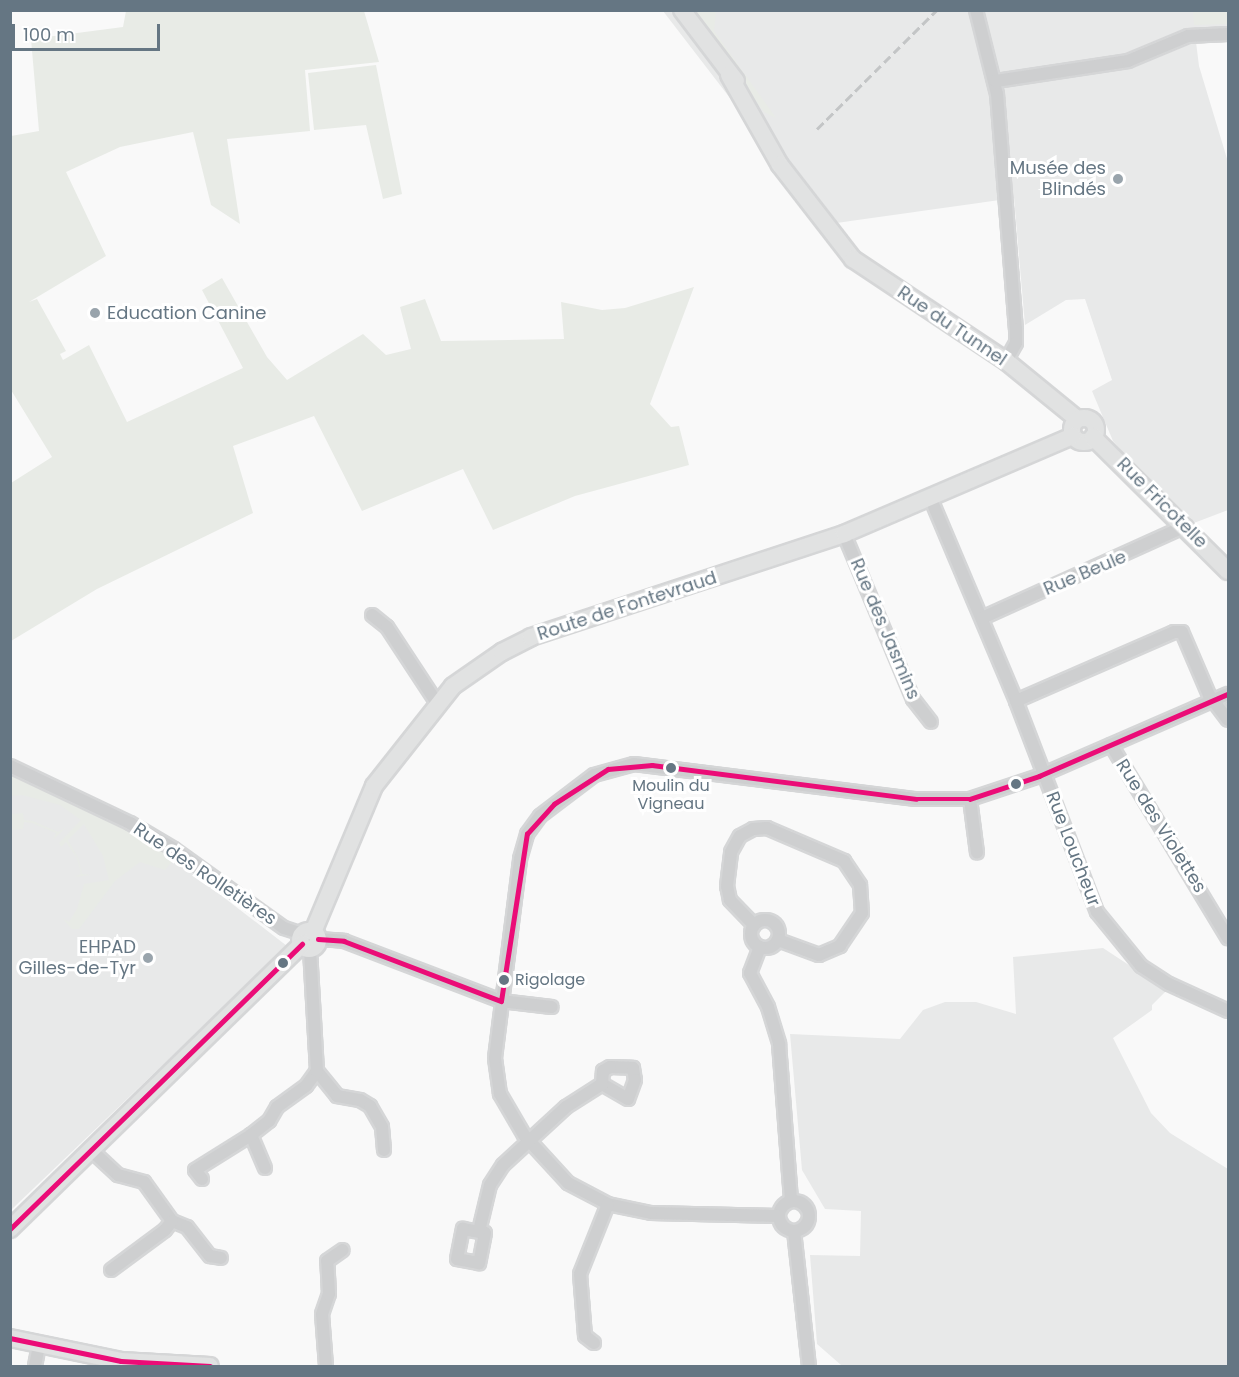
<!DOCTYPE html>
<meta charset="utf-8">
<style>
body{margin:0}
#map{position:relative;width:1239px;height:1377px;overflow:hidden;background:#f9f9f9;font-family:Poppins,sans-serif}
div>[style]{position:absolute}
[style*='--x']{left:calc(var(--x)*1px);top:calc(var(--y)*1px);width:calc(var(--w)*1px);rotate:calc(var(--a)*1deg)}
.built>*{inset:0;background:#e8e9e9}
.green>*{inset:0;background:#e8ebe6}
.roads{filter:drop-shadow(2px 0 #d5d6d7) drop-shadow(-2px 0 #d5d6d7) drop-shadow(0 2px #d5d6d7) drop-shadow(0 -2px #d5d6d7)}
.street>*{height:12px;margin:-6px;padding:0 6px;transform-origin:6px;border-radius:6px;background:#cecfd0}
.street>.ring{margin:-6px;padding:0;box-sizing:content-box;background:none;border:12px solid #cecfd0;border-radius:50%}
.secondary>*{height:16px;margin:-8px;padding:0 8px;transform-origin:8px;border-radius:8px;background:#e1e2e2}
.secondary>.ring{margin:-8px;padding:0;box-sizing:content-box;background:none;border:16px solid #e1e2e2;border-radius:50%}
.rail>*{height:3px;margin-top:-1.5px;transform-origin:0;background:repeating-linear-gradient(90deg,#c3c5c6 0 9px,transparent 0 13.5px)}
.bus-1>*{height:4.5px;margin:-2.25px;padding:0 2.25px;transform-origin:2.25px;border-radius:2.25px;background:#eb0c77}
.dots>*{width:16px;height:16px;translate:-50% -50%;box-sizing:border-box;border:3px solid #fff;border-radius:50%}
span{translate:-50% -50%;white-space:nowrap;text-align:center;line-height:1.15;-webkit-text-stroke:6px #fff;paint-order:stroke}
.bus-label{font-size:16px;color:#657683}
.left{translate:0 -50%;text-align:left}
.poi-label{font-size:18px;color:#657683}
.right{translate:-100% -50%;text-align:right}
.street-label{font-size:18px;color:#657683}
.frame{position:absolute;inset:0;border:12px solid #657683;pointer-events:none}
.scale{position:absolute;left:12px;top:24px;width:148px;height:27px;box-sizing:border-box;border:3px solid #657683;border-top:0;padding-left:8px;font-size:18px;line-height:21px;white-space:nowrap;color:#657683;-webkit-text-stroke:4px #fff;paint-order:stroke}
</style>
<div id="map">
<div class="built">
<i style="clip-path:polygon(663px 11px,1228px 11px,1228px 40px,1196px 42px,1199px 66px,1228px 162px,1228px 510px,1186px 526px,1113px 441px,1092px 391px,1112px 380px,1085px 299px,1066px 300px,1025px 325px,1014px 198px,815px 226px,760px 137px)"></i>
<i style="clip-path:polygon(11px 774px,125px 828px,174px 859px,287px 946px,11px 1210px)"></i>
<i style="clip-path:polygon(1103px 948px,1167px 990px,1152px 1005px,1152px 1010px,1113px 1038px,1151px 1113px,1170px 1133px,1228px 1169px,1228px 1366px,841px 1365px,817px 1344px,810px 1255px,860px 1256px,861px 1211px,825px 1209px,802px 1170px,790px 1034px,900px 1039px,923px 1010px,945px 1002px,976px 1002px,1016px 1014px,1013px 957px)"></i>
</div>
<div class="green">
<i style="clip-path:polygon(126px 11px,364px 11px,379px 62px,305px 70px,310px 131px,227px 139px,240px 224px,211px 205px,193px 132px,120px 147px,66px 172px,106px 256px,29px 302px,37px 299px,66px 351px,60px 354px,63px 360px,89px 345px,127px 422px,243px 368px,202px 290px,222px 278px,267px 357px,287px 380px,363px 334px,386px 355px,411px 349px,400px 307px,425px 299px,441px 341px,564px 339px,561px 302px,602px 310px,625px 308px,694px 287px,650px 404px,671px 427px,679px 426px,689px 465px,575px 496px,493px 530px,463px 469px,362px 511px,314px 416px,233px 446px,253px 513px,97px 589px,11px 641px,11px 483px,52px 457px,11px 390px,11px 136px,39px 131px,31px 39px,123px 27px)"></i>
<i style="clip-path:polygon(693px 11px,716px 11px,714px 31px,776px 118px,764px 112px,743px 84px)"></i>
<i style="clip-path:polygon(1193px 11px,1228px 11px,1228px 24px,1194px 25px)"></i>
<i style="clip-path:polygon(376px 65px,402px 194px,383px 199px,366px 125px,314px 130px,308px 73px)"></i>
<i style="clip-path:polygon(11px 774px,125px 828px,174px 859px,165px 870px,140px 862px,115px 881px,79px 929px,72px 929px,62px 918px,69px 922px,77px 909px,84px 884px,109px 880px,103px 856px,84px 824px,68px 840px,78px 858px,82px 874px,91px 875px,74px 877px,81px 874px,77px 858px,66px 842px,61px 847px,59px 843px,81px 820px,60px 805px,22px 795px,11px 796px)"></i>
<i style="clip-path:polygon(23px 813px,24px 820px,33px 821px,58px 832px,65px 828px,53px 840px,56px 833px,32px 823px,24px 822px,23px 829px,11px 830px,11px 814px)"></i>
</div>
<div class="roads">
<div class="street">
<i style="--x:976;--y:10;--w:87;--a:76"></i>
<i style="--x:997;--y:94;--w:236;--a:85.4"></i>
<i style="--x:1016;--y:329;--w:14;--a:90"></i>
<i style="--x:1016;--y:343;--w:21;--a:119"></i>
<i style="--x:996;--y:81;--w:134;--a:-8.6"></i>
<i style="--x:1128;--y:61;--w:65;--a:-22.6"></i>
<i style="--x:1188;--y:36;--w:40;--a:-2.9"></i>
<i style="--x:930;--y:497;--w:221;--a:67.1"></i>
<i style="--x:1016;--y:701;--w:226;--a:69"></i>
<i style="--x:1097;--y:912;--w:70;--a:50.8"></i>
<i style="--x:1141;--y:966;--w:33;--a:33"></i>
<i style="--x:1169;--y:984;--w:65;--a:24.6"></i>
<i style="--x:844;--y:534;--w:179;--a:67.3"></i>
<i style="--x:913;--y:699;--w:29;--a:52"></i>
<i style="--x:372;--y:615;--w:19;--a:39"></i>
<i style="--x:387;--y:627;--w:91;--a:56.7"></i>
<i style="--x:982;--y:618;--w:224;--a:-24.3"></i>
<i style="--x:1016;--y:701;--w:172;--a:-23.6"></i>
<i style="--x:1174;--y:632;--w:8;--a:0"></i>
<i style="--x:1182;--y:632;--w:69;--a:66.8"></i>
<i style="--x:1209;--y:695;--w:31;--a:53"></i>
<i style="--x:1111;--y:745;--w:226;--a:58.8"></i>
<i style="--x:10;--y:766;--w:133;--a:25.4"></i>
<i style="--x:130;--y:823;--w:51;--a:30.6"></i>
<i style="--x:174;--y:849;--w:135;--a:35.7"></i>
<i style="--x:284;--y:928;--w:19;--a:18"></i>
<i style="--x:970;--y:799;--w:54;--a:82.6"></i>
<i class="ring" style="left:751px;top:920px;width:16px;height:16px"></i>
<i style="--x:754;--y:925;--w:35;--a:-134"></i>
<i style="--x:730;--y:900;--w:14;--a:-102"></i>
<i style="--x:727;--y:886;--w:34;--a:-83"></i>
<i style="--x:731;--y:852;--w:18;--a:-61"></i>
<i style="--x:740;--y:836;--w:15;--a:-28"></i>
<i style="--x:753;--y:829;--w:14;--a:-4"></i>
<i style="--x:767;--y:828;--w:84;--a:23.2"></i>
<i style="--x:844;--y:861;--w:29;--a:56"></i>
<i style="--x:860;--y:885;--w:28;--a:86"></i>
<i style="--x:862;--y:913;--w:40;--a:124"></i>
<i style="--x:840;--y:946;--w:23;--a:157"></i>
<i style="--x:819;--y:955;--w:44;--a:-159.9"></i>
<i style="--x:318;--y:939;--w:26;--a:4"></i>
<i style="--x:344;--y:941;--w:168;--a:20.9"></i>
<i style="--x:501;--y:1001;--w:51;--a:6.7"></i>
<i style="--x:760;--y:947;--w:28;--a:111"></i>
<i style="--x:750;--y:973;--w:38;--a:62"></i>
<i style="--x:768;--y:1007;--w:39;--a:73"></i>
<i style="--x:779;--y:1044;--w:157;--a:85.6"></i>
<i style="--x:610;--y:1067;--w:23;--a:2"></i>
<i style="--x:633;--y:1068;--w:12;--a:81"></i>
<i style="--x:635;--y:1080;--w:20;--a:110"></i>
<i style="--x:628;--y:1099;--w:30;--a:-150"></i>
<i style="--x:602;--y:1084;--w:13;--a:-86"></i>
<i style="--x:603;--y:1071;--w:8;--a:-30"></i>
<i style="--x:317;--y:1071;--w:32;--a:51"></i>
<i style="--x:337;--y:1096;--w:23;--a:10"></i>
<i style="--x:360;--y:1100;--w:12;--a:31"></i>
<i style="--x:370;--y:1106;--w:24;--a:60"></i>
<i style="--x:382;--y:1127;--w:23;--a:85"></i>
<i style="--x:91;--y:1150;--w:37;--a:43"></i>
<i style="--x:118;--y:1175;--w:27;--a:15"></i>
<i style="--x:144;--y:1182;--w:48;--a:54.3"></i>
<i style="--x:172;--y:1221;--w:16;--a:22"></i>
<i style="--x:187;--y:1227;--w:37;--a:52"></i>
<i style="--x:210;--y:1256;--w:11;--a:10"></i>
<i style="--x:265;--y:1168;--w:36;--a:-113"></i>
<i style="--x:251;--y:1135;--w:23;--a:-38"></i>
<i style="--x:269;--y:1121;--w:16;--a:-60"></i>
<i style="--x:277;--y:1107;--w:36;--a:-36"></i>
<i style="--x:306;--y:1086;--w:19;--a:-54"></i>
<i style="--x:317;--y:1071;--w:122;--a:-93.3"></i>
<i style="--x:202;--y:1179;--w:11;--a:-128"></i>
<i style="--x:195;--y:1170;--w:66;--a:-32"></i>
<i class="ring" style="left:779px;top:1201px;width:18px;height:18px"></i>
<i style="--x:779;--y:1216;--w:128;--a:-178.7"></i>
<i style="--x:651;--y:1213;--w:44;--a:-168.2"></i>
<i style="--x:608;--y:1204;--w:45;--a:-152.3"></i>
<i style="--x:568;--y:1183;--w:65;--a:-132.5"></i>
<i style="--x:524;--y:1135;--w:48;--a:-120.3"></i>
<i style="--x:500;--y:1094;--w:36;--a:-98"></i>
<i style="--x:495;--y:1058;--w:201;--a:-82.8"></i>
<i style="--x:520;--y:859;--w:26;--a:-74"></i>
<i style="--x:527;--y:834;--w:22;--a:-54"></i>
<i style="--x:540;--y:816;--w:68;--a:-37.2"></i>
<i style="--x:594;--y:775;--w:41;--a:-15.4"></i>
<i style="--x:634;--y:764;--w:284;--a:7.1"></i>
<i style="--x:916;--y:799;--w:54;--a:0"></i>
<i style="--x:970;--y:799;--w:73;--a:-18.4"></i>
<i style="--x:1039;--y:776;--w:206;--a:-23.5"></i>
<i style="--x:463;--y:1229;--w:22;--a:10"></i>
<i style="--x:485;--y:1233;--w:31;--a:101"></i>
<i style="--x:479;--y:1263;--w:22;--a:-170"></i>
<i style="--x:457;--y:1259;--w:31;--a:-79"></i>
<i style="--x:479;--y:1231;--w:47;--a:-76.6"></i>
<i style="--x:490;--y:1185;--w:24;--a:-57"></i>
<i style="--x:503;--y:1165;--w:86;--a:-42.6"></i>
<i style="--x:566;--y:1107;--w:43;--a:-32.6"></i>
<i style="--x:794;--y:1231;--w:136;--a:83.7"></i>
<i style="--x:111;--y:1270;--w:67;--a:-36.5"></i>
<i style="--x:165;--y:1230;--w:11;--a:-52"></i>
<i style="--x:594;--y:1343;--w:11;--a:-142"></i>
<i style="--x:585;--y:1336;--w:62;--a:-94.6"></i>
<i style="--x:580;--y:1274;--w:75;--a:-68.2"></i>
<i style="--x:35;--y:1366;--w:21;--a:-79"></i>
<i style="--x:326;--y:1366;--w:52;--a:-94.4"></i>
<i style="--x:322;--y:1314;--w:21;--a:-71"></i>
<i style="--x:329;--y:1294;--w:33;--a:-93"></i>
<i style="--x:327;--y:1261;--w:19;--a:-35"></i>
</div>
<div class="secondary">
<i style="--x:682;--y:10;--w:89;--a:52.7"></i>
<i style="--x:729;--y:75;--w:103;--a:60.5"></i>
<i style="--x:780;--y:165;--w:119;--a:52.2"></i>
<i style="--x:853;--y:259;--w:184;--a:33.7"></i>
<i style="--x:1006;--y:361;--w:92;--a:39.2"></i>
<i class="ring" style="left:1072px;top:418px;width:8px;height:8px"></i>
<i style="--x:1093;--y:437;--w:190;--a:44.8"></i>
<i class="ring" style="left:300px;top:931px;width:2px;height:2px"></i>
<i style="--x:313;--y:932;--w:158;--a:-67.3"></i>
<i style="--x:374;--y:786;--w:127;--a:-51.7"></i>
<i style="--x:453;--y:686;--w:60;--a:-34.8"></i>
<i style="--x:502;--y:652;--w:33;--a:-27"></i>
<i style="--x:531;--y:637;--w:330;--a:-18.2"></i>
<i style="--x:844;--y:534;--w:249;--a:-23.2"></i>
<i style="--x:10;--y:1229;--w:408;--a:-44.3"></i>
<i style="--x:10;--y:1338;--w:113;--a:11.7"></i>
<i style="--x:121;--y:1361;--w:89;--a:3.2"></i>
</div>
</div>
<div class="rail">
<i style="--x:817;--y:129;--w:169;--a:-44.8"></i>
</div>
<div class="bus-1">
<i style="--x:318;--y:939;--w:26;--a:4"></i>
<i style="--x:344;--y:941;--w:168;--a:20.9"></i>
<i style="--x:501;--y:1001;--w:169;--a:-81.2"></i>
<i style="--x:527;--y:834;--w:40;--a:-48"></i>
<i style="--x:554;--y:804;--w:64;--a:-32.9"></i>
<i style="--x:608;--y:769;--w:44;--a:-5.2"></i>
<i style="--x:652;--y:765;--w:266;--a:7.3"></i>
<i style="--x:916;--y:799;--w:54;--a:0"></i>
<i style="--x:970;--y:799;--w:73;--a:-18.4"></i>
<i style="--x:1039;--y:776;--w:206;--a:-23.5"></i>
<i style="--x:10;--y:1229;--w:408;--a:-44.3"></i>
<i style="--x:10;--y:1338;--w:113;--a:11.7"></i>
<i style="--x:121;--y:1361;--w:89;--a:3.2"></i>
</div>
<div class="dots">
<i style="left:1118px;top:179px;background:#99a4ac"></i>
<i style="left:95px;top:313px;background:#99a4ac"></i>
<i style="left:671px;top:768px;background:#657683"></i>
<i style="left:1016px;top:784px;background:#657683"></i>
<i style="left:148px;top:958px;background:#99a4ac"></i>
<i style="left:283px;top:963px;background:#657683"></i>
<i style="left:504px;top:980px;background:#657683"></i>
</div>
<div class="bus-label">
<span style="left:671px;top:795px">Moulin du<br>Vigneau</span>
<span class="left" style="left:515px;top:980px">Rigolage</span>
</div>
<div class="poi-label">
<span class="right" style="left:1106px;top:179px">Musée des<br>Blindés</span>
<span class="left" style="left:107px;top:313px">Education Canine</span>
<span class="right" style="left:136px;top:958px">EHPAD<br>Gilles-de-Tyr</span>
</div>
<div class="street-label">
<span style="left:952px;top:326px;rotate:34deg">Rue du Tunnel</span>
<span style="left:1162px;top:503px;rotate:45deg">Rue Fricotelle</span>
<span style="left:1085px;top:573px;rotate:-23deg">Rue Beule</span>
<span style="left:627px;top:606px;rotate:-18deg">Route de Fontevraud</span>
<span style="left:885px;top:629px;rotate:67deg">Rue des Jasmins</span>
<span style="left:1161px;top:826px;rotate:58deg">Rue des Violettes</span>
<span style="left:1073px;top:849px;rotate:69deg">Rue Loucheur</span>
<span style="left:205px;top:874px;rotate:34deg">Rue des Rolletières</span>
</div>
<div class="frame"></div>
<div class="scale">100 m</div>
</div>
